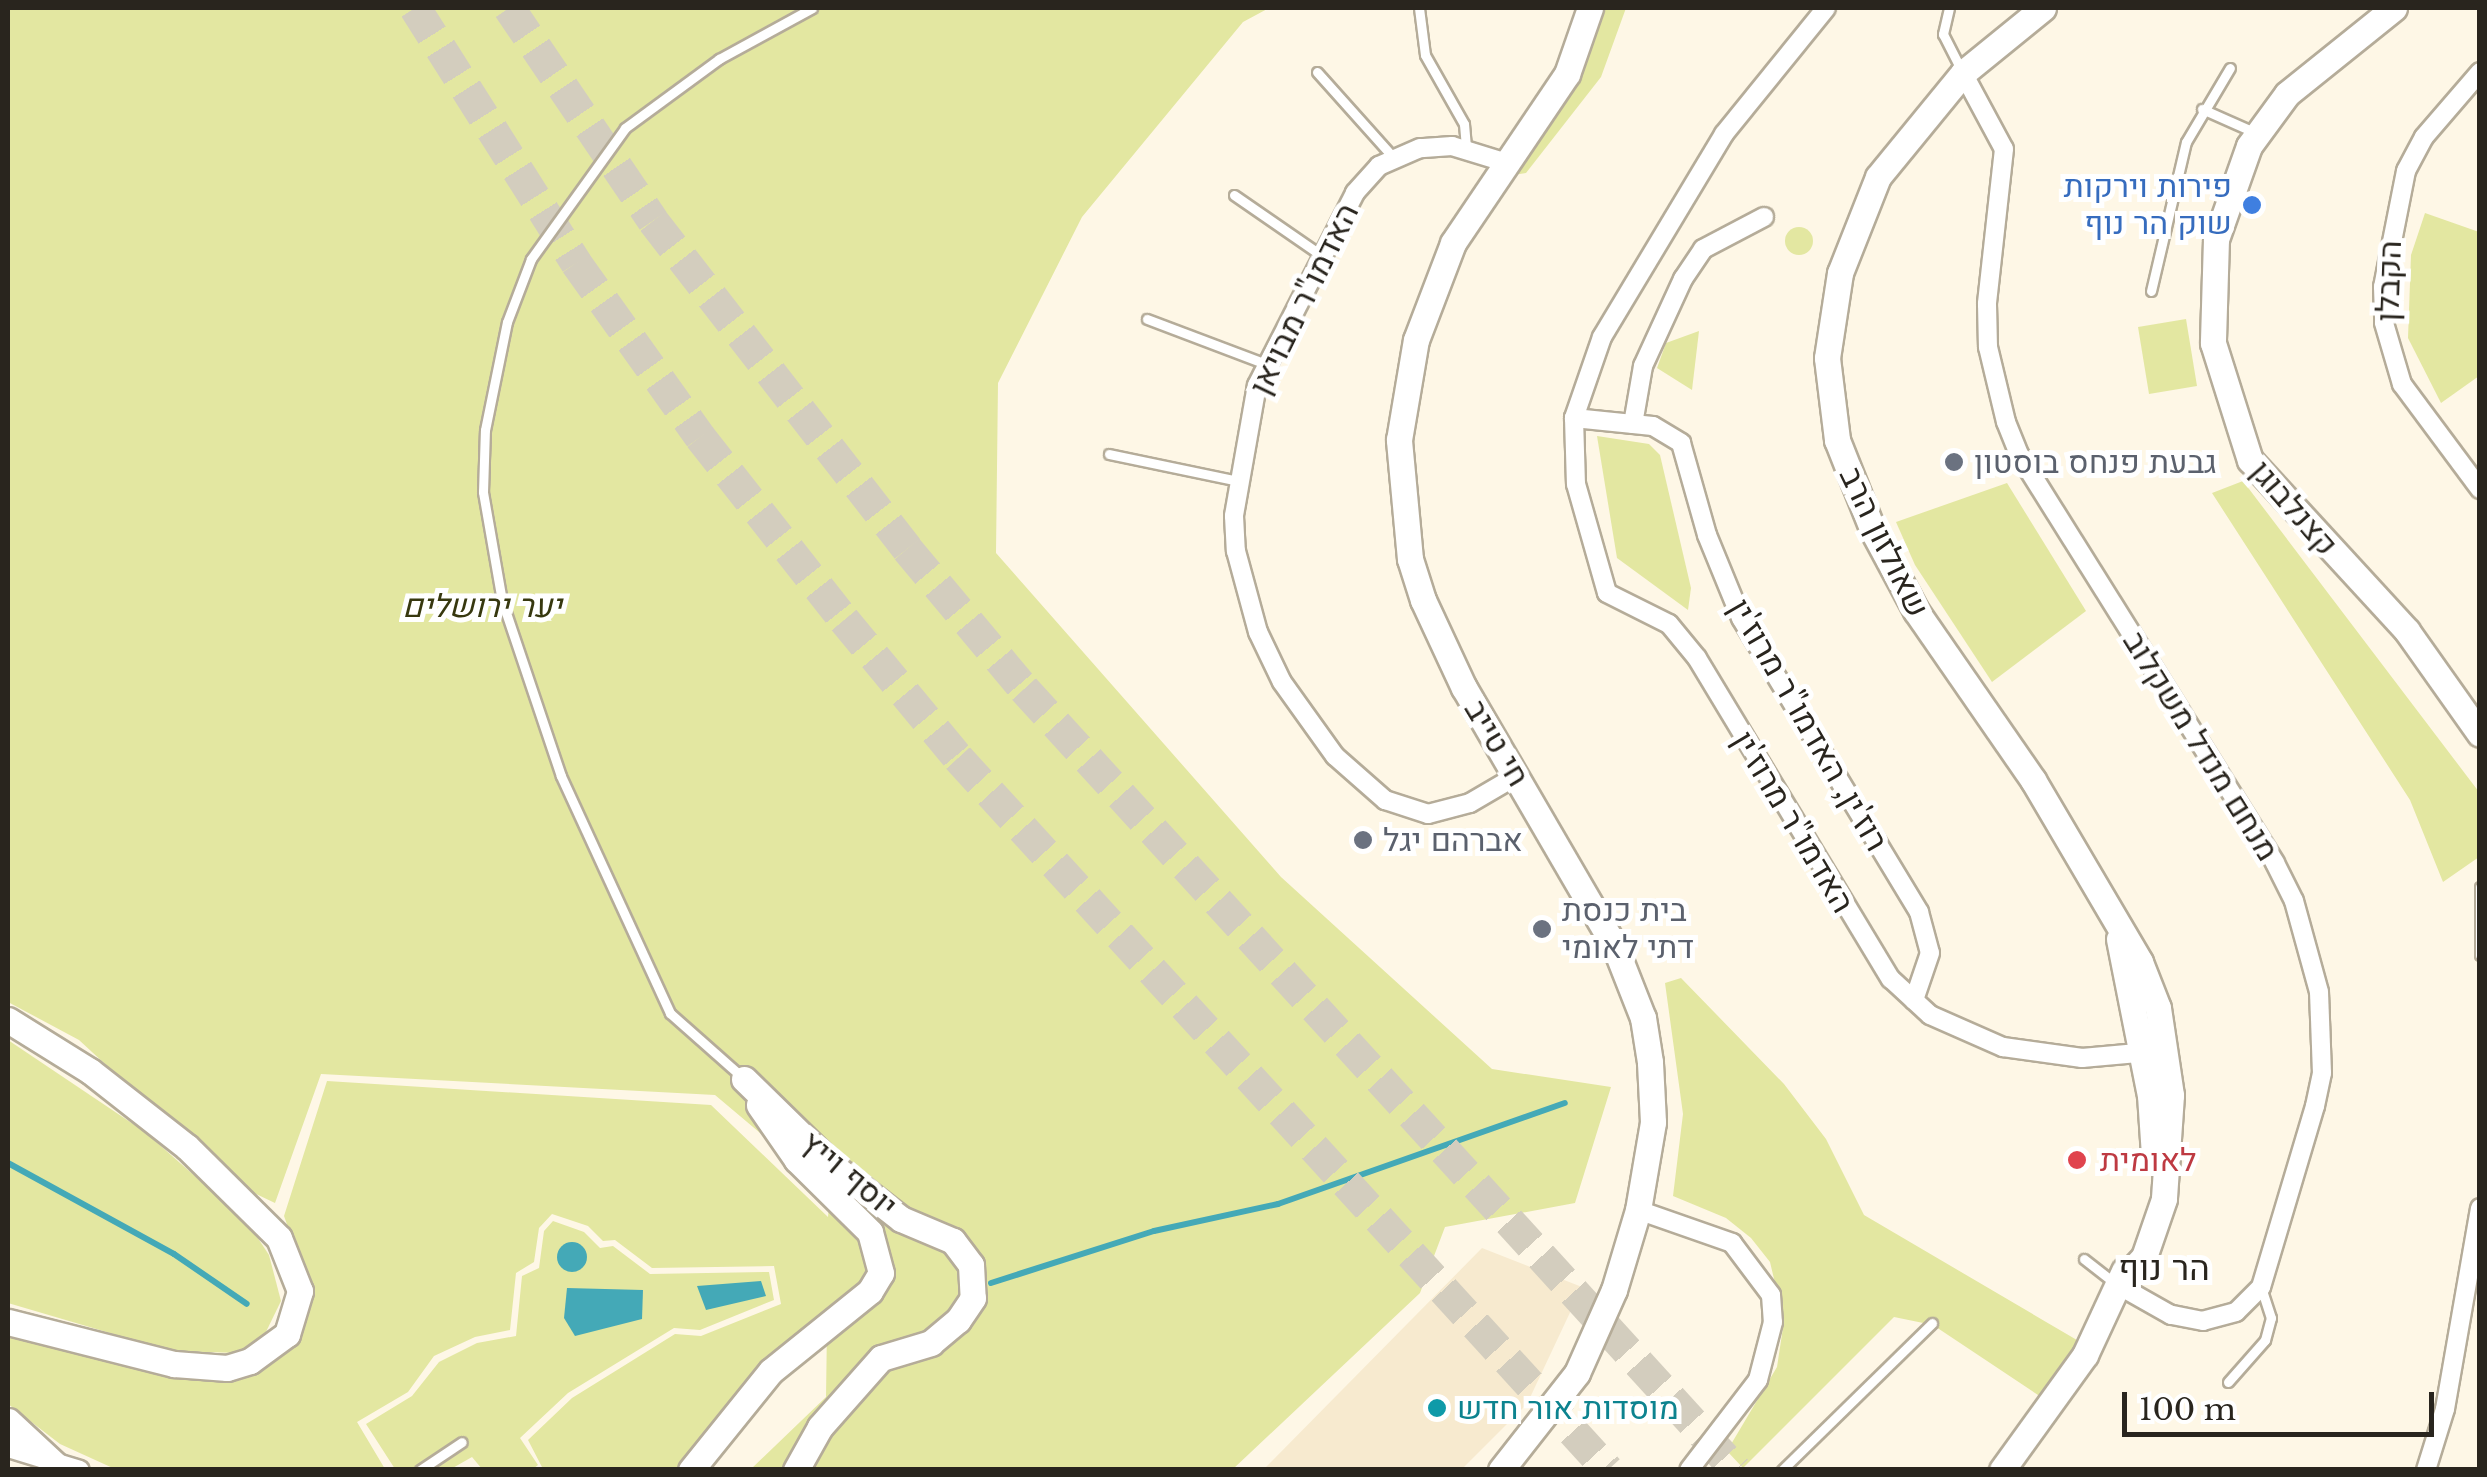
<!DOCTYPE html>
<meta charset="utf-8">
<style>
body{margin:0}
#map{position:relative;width:2487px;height:1477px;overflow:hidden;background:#fef7e6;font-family:"Libre Baskerville",Heebo,serif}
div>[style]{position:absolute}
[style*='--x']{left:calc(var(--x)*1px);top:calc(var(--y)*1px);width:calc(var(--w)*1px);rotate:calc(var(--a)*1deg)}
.built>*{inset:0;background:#f7eacf}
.green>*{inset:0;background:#e3e7a1}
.round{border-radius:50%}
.water>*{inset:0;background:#44a9b7}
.stream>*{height:6px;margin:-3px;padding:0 3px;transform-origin:3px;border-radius:3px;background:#44a9b7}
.highway-tunnel>*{height:32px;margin-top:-16px;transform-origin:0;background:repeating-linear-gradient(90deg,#d3cdbe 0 32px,transparent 0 48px)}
.roads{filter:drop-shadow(2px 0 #b5ac99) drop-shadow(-2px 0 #b5ac99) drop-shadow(0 2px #b5ac99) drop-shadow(0 -2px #b5ac99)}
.lane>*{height:9px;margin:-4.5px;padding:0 4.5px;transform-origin:4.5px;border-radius:4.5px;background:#fff}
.street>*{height:18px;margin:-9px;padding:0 9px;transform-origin:9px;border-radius:9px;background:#fff}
.secondary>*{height:25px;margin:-12.5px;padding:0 12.5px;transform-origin:12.5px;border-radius:12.5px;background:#fff}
.dots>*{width:28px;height:28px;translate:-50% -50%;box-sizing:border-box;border:5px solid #fff;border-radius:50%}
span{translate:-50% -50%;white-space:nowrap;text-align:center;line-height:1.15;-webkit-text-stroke:10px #fff;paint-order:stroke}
.shop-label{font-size:32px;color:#366cbe}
.right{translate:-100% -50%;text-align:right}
.street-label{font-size:32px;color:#29251e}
.worship-label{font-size:32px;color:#5b616d}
.left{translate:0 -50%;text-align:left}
.park-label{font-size:32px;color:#37380f;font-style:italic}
.health-label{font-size:32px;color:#be3a42}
.culture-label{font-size:32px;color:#0d838f}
.neighbourhood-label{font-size:35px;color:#29251e}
.frame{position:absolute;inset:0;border:10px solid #29251e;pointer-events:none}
.scale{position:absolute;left:2122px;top:1392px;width:312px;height:45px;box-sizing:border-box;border:5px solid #29251e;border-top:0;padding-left:12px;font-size:30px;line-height:35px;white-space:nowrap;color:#29251e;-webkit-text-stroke:8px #fff;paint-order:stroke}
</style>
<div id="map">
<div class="built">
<i style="clip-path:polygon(1482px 1248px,1582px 1287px,1527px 1404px,1462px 1469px,1264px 1469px)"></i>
</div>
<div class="green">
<i style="clip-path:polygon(8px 8px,1269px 8px,1243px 22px,1082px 217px,998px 383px,996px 553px,1281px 877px,1492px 1069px,1611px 1087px,1575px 1203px,1445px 1227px,1420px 1293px,1233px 1469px,751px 1469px,826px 1397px,827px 1327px,686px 1469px,543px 1469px,528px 1440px,572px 1398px,675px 1334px,701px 1336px,781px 1304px,774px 1266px,652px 1268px,615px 1240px,603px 1241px,588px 1226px,552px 1214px,539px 1228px,534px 1262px,516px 1273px,510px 1330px,475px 1337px,434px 1356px,408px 1392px,357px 1422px,385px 1469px,115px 1469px,60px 1444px,8px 1404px,8px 1332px,210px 1380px,243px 1379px,277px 1359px,303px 1325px,304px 1272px,284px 1216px,327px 1081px,711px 1105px,828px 1217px,829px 1205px,798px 1165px,715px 1095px,321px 1074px,275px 1203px,235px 1184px,79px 1040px,8px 1002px)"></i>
<i style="clip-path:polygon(1606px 8px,1626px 8px,1601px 77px,1526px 173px,1501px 177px,1578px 82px)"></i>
<i style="clip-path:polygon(2425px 213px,2479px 232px,2479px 376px,2441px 403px,2408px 338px,2411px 255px)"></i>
<i class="round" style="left:1785px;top:227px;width:28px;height:28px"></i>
<i style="clip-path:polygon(2186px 319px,2197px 386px,2149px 394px,2138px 327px)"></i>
<i style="clip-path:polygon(1699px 331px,1692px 390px,1657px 368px,1666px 343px)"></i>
<i style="clip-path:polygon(1597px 436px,1649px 444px,1660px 455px,1691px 588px,1688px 610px,1617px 558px)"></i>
<i style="clip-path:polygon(2243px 481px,2479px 792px,2479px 857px,2443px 882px,2410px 800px,2212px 493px)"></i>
<i style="clip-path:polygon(2007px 483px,2086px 611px,1992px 682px,1915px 565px,1896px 522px)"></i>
<i style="clip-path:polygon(1681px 978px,1784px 1084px,1826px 1139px,1864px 1215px,2082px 1343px,2050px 1403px,1933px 1325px,1894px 1317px,1743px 1468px,1727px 1451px,1777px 1367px,1784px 1321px,1770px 1262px,1751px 1238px,1726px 1218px,1673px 1196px,1683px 1114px,1665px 983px)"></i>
<i style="clip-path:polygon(8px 1040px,145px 1132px,248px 1223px,269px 1255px,281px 1301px,264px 1336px,240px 1353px,171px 1351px,8px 1303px)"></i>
<i style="clip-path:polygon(553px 1221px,584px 1232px,600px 1248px,613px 1246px,650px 1274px,769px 1272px,774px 1300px,700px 1330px,674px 1328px,568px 1393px,520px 1438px,538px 1465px,533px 1469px,482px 1469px,472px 1457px,451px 1469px,395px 1469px,366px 1424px,412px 1396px,439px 1362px,477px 1343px,516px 1336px,522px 1276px,539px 1268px,544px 1231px)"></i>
</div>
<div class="water">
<i class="round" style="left:557px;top:1242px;width:30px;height:30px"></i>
<i style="clip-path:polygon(761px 1281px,766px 1296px,706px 1310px,697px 1286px)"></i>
<i style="clip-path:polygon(567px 1288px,643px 1290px,642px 1319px,575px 1336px,564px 1318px)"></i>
</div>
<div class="stream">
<i style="--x:8;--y:1163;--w:189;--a:28.7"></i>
<i style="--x:174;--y:1254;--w:88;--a:34.4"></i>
<i style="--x:991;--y:1283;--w:171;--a:-17.7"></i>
<i style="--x:1154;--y:1231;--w:127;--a:-12.3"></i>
<i style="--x:1278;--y:1204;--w:304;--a:-19.4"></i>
</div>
<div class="highway-tunnel">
<i style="--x:415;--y:8;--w:302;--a:57.7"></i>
<i style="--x:576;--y:263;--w:214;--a:54.5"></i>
<i style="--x:700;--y:437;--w:233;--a:51.8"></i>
<i style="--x:844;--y:620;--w:179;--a:50.4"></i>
<i style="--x:958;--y:758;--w:964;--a:47.61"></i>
<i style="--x:509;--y:8;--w:257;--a:55.9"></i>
<i style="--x:653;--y:221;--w:415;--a:52.2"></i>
<i style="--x:907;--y:549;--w:182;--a:50.1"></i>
<i style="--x:1024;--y:689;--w:1057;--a:47.65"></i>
</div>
<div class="roads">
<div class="lane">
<i style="--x:1419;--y:8;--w:47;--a:82.7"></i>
<i style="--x:1425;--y:55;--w:79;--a:60.5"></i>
<i style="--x:1464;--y:124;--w:25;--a:85"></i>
<i style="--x:1949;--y:8;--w:27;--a:103"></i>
<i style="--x:1943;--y:34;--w:39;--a:63"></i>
<i style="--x:1317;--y:72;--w:114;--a:48.2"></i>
<i style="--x:2202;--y:109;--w:57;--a:23.9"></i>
<i style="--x:1234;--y:195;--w:106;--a:34.6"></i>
<i style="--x:2151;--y:291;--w:153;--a:-76.8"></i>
<i style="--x:2186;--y:142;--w:86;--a:-59.3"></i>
<i style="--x:1147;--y:319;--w:127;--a:20.7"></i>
<i style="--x:1109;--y:454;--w:132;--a:11.8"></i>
<i style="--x:2480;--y:887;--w:68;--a:90"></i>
<i style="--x:742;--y:1077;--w:96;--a:-138.4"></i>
<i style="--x:670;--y:1013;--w:261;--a:-114.7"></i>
<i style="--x:561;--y:776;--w:185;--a:-108.6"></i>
<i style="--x:502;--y:601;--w:111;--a:-99.9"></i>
<i style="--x:483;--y:492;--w:62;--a:-88.2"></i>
<i style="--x:485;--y:430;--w:110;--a:-78.5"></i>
<i style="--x:507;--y:322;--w:67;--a:-69.1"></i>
<i style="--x:531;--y:259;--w:161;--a:-54.3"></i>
<i style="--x:625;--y:128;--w:117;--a:-36.3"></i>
<i style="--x:719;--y:59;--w:106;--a:-28.7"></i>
<i style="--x:2084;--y:1259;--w:41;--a:38"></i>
<i style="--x:2228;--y:1382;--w:56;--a:-48.6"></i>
<i style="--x:2265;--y:1340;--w:23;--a:-75"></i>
<i style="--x:2271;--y:1318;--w:33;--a:-108"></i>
<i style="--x:420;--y:1470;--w:50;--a:-33.7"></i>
<i style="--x:1782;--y:1470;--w:210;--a:-44.4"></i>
</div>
<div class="street">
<i style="--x:1826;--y:8;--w:162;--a:129"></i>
<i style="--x:1724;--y:134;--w:237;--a:121"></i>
<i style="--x:1602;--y:337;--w:86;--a:109.1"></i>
<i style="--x:1574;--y:418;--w:79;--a:5.8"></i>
<i style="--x:1653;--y:426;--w:33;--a:31"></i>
<i style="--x:1681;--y:443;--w:96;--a:74.2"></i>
<i style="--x:1707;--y:535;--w:90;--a:67.7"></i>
<i style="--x:1741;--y:618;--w:344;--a:58.8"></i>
<i style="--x:1919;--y:912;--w:42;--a:75"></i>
<i style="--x:1930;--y:953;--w:50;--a:108.8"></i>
<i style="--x:2480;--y:72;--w:86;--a:130.7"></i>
<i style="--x:2424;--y:137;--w:38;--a:118"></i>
<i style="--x:2406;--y:171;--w:118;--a:101.2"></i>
<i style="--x:2383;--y:287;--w:36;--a:88"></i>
<i style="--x:2384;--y:323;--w:64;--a:73.6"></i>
<i style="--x:2402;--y:384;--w:131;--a:53.4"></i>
<i style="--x:1963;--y:73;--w:86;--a:61.7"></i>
<i style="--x:2004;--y:149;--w:156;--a:96.3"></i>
<i style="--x:1987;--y:304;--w:43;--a:88.7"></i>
<i style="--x:1988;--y:347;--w:77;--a:76.5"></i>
<i style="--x:2006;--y:422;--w:37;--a:68"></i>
<i style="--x:2020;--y:456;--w:480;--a:57.9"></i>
<i style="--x:2275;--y:863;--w:42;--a:63.4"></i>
<i style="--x:2294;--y:901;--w:94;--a:74.6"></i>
<i style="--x:2319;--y:992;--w:81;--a:87.9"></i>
<i style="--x:2322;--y:1073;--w:34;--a:102"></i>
<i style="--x:2315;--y:1106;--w:189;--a:106.6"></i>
<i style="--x:2261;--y:1287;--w:35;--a:135"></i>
<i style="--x:2236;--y:1312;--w:34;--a:165"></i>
<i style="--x:2203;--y:1321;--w:33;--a:-169"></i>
<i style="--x:2171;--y:1315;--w:61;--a:-150.5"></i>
<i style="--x:1504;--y:162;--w:54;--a:-162.9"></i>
<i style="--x:1452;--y:146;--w:32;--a:176"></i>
<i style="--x:1420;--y:148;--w:45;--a:156.3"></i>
<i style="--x:1379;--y:166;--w:36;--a:132"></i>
<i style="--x:1355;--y:193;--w:216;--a:117"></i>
<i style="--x:1257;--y:385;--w:133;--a:100"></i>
<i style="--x:1234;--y:516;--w:35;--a:87"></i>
<i style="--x:1236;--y:551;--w:84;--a:74.8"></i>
<i style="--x:1258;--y:632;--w:55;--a:64.4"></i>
<i style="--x:1282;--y:682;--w:91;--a:54.4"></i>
<i style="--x:1335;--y:756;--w:67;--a:41.3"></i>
<i style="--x:1385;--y:800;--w:45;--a:18"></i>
<i style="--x:1428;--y:814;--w:43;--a:-14.7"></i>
<i style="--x:1470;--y:803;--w:53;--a:-30.4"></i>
<i style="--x:1574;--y:418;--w:66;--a:88.3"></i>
<i style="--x:1576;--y:484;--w:113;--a:74.1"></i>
<i style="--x:1607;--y:593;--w:69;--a:26.6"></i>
<i style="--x:1669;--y:624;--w:44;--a:50.5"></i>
<i style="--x:1697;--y:658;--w:375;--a:58.9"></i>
<i style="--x:1891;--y:979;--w:53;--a:42.7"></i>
<i style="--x:1930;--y:1015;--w:80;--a:23.7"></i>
<i style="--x:2003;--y:1047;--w:80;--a:7.9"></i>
<i style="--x:2082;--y:1058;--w:67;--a:-5.1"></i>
<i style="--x:1633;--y:424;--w:59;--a:-80.2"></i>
<i style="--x:1643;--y:366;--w:96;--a:-65.3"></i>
<i style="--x:1683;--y:279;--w:36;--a:-56"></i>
<i style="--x:1703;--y:249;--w:69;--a:-27.7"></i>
<i style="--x:1638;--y:1210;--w:100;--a:19.3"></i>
<i style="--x:1732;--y:1243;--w:65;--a:53.1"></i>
<i style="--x:1771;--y:1295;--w:27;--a:86"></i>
<i style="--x:1773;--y:1322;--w:60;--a:104.5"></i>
<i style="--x:1758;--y:1380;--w:113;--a:127.5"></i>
<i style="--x:8;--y:1448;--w:75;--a:17"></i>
<i style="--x:2426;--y:1470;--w:64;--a:-72.7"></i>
<i style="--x:2445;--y:1409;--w:204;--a:-80.1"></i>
</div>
<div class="secondary">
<i style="--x:2043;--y:8;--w:103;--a:140.9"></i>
<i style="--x:1963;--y:73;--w:134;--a:129.3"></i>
<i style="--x:1878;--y:177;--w:103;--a:111.6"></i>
<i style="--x:1840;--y:273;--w:86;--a:98.7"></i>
<i style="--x:1827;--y:358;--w:83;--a:83"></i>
<i style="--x:1837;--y:440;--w:98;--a:68.4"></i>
<i style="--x:1873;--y:531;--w:91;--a:61.7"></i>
<i style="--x:1916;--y:611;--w:206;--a:55.3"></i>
<i style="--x:2033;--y:780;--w:211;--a:59.5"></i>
<i style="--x:2140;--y:962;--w:49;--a:68.6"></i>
<i style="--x:2158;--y:1008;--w:88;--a:81.5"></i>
<i style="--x:2171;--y:1095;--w:104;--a:93.9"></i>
<i style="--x:2164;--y:1199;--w:61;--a:109"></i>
<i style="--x:2144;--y:1257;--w:38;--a:133"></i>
<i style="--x:2394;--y:8;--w:137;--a:141.2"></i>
<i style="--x:2287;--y:94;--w:64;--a:126.2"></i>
<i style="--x:2249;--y:146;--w:99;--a:109.5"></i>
<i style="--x:2216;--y:239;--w:104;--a:91.7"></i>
<i style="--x:2213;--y:343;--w:123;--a:72.5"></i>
<i style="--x:2250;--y:460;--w:232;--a:47.4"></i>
<i style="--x:2407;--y:631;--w:126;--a:54.7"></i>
<i style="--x:2119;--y:939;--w:159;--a:78.8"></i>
<i style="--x:2150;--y:1095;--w:61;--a:86.2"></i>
<i style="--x:8;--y:1020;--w:97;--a:31.9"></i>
<i style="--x:90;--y:1071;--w:123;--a:38.1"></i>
<i style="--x:187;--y:1147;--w:129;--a:44.7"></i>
<i style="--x:279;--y:1238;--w:57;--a:68.4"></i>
<i style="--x:300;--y:1291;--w:45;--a:106.8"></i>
<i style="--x:287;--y:1334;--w:46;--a:143.9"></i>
<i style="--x:250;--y:1361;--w:24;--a:163"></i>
<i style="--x:227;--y:1368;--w:53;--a:-175.7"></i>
<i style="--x:174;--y:1364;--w:171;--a:-165.8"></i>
<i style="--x:744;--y:1079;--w:124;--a:44.3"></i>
<i style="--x:833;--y:1166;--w:86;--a:37.9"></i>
<i style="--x:901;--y:1219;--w:56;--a:22.9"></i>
<i style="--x:953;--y:1241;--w:30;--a:53"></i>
<i style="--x:971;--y:1265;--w:33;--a:87"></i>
<i style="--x:973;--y:1298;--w:27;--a:124"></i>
<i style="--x:958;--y:1320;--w:35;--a:140"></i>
<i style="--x:931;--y:1343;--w:52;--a:163.3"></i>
<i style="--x:881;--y:1358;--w:92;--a:131.5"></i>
<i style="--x:820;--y:1427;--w:49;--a:119.2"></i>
<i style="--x:8;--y:1421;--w:72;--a:42.8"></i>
<i style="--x:691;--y:1470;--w:127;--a:-51.1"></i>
<i style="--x:771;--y:1371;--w:127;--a:-38.9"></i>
<i style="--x:870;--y:1291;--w:21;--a:-59"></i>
<i style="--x:881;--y:1273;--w:42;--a:-105"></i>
<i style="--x:870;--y:1232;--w:103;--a:-135.4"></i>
<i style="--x:797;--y:1160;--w:67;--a:-124.6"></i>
<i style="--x:1501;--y:1470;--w:123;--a:-51.9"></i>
<i style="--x:1577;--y:1373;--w:91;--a:-66"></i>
<i style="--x:1614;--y:1290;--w:84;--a:-73.3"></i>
<i style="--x:1638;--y:1210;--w:89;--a:-80.3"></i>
<i style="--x:1653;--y:1122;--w:60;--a:-92.9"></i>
<i style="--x:1650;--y:1062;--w:45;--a:-99"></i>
<i style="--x:1643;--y:1018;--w:76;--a:-111.5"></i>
<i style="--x:1615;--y:947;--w:300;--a:-120.2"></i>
<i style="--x:1464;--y:688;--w:97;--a:-115"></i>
<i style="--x:1423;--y:600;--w:43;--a:-107.6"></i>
<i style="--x:1410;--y:559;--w:120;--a:-95.3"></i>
<i style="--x:1399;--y:440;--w:101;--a:-80.4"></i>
<i style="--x:1416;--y:340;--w:104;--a:-69.1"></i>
<i style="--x:1453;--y:243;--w:204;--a:-56"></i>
<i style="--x:1567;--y:74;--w:70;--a:-70.8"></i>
<i style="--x:2002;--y:1470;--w:142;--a:-54.2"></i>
<i style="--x:2085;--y:1355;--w:93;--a:-65.1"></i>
</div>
</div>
<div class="dots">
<i style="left:2252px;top:205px;background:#3f7fe0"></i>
<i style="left:1954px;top:462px;background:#6b7280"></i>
<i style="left:1363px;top:840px;background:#6b7280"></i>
<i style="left:1542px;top:929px;background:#6b7280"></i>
<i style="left:2077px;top:1160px;background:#e0444e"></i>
<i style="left:1437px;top:1408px;background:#0f9aa8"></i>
</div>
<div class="shop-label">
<span class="right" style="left:2232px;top:205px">פירות וירקות<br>שוק הר נוף</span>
</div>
<div class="street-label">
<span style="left:2389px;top:281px;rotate:-88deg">הקבלן</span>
<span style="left:1304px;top:299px;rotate:-64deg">האדמו"ר מבויאן</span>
<span style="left:2294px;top:508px;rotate:49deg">קצנלבוגן</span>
<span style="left:1884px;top:542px;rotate:64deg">שאולזון הרב</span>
<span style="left:1808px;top:725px;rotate:60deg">רוז'ין, האדמו"ר מרוז'ין</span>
<span style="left:1497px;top:743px;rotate:59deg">חי טייב</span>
<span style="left:2201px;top:746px;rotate:58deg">מנחם מנדל משקלוב</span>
<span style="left:1793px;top:822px;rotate:59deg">האדמו"ר מרוז'ין</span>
<span style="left:849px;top:1174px;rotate:40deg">יוסף וייץ</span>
</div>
<div class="worship-label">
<span class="left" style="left:1974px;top:462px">גבעת פנחס בוסטון</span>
<span class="left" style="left:1383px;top:840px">אברהם יגל</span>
<span class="left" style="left:1562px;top:929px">בית כנסת<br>דתי לאומי</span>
</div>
<div class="park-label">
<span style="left:482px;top:606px">יער ירושלים</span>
</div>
<div class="health-label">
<span class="left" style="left:2100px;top:1160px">לאומית</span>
</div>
<div class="culture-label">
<span class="left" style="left:1457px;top:1408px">מוסדות אור חדש</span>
</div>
<div class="neighbourhood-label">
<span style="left:2164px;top:1268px">הר נוף</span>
</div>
<div class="frame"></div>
<div class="scale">100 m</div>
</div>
